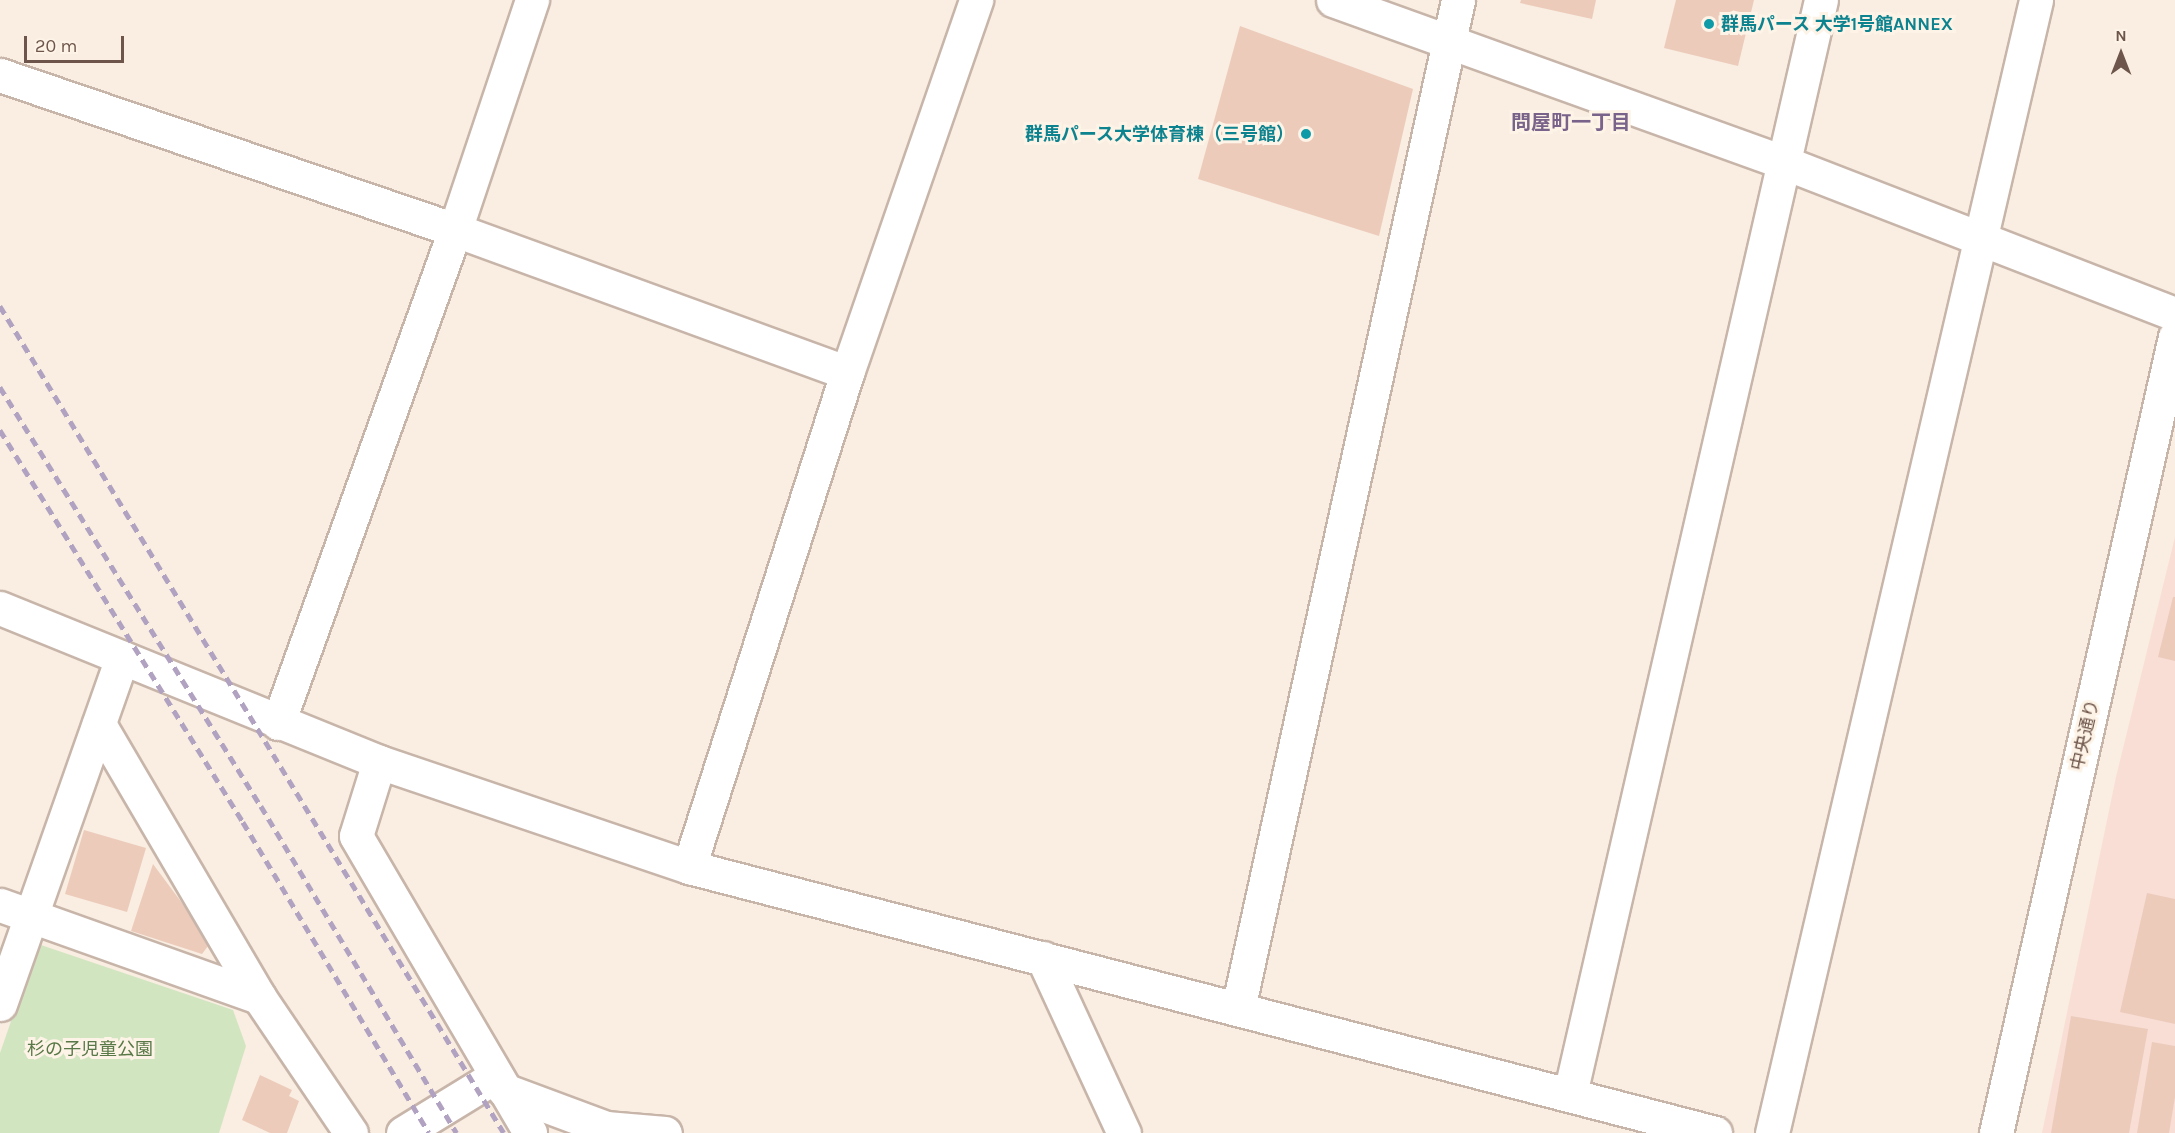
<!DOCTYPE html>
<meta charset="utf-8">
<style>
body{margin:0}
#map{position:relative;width:2175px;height:1133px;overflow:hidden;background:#f9eee1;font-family:Karla,"Noto Sans JP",sans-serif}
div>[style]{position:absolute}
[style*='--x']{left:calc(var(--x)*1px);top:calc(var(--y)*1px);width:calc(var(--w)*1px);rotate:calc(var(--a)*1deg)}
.commercial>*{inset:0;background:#f9ded6}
.green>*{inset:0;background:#d2e5c1}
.building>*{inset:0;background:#eccbbb}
.roads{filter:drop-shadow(2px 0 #c8b5aa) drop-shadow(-2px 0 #c8b5aa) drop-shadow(0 2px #c8b5aa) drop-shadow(0 -2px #c8b5aa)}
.minor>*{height:33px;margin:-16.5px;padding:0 16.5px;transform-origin:16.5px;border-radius:16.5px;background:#fff}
.tertiary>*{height:33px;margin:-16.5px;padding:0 16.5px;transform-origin:16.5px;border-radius:16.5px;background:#fff}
.rail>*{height:4.5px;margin-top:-2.25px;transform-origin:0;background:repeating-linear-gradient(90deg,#b0a2c0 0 9px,transparent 0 15px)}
.dots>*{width:16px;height:16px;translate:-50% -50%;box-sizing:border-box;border:3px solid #fdf3e6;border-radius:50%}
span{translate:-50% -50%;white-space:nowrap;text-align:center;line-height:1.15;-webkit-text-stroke:6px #fdf3e6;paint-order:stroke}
.culture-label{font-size:18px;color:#0d838f;font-weight:700}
.left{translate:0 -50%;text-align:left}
.right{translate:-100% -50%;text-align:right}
.street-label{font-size:18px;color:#6e554b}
.park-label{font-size:18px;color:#587847}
.neighbourhood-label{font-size:20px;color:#7a638a;font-weight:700}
.north{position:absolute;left:2091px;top:24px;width:60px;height:60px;-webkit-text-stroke:4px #fdf3e6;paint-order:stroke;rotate:0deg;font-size:16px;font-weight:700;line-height:24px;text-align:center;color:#6e554b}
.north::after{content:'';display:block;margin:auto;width:21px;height:27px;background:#6e554b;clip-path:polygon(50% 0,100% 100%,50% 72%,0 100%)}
.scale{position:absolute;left:24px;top:36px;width:100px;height:27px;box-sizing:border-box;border:3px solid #6e554b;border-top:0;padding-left:8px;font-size:18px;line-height:21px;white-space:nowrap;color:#6e554b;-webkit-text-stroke:4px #fdf3e6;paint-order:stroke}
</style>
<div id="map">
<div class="commercial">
<i style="clip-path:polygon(2175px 537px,2175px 1133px,2042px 1133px,2116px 777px)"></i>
</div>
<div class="green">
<i style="clip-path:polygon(38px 944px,233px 1010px,246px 1046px,219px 1133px,0 1133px,0 1053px)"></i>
</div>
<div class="building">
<i style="clip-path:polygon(1521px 0,1596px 0,1592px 19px,1520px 3px)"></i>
<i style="clip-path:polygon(1676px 0,1754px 0,1738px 66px,1664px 48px)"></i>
<i style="clip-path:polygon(1240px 26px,1413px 89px,1379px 236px,1198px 179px)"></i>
<i style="clip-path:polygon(2173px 597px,2175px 597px,2175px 661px,2158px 657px)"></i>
<i style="clip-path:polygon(84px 830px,146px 848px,127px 912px,65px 894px)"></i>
<i style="clip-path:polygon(153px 864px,211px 942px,202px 954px,131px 931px)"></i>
<i style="clip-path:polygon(2147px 893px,2175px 899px,2175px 1024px,2120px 1012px)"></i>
<i style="clip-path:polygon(2071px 1016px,2148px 1029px,2129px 1133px,2051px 1133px)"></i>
<i style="clip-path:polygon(2152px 1042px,2175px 1046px,2175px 1097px,2169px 1133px,2137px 1133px)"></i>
<i style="clip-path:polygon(260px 1075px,292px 1090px,289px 1096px,299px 1101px,287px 1133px,270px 1133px,242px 1120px)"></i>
</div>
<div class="roads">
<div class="minor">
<i style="--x:0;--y:75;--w:481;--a:18.8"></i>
<i style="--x:455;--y:230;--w:417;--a:20"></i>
<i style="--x:278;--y:723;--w:524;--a:-70.25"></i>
<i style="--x:455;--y:230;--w:243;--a:-71.5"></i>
<i style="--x:99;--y:724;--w:316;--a:59.6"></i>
<i style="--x:259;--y:997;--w:164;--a:55.9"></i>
<i style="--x:379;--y:762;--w:77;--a:107.3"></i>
<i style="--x:356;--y:836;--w:344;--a:59.6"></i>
<i style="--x:689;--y:867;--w:519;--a:-72.26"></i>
<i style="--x:847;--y:373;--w:395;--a:-70.9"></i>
<i style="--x:0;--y:905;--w:275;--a:19.6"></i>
<i style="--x:1043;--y:958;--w:193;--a:65.2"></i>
<i style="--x:0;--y:1004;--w:367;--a:-70.6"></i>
<i style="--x:1238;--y:1009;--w:1033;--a:-77.7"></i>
<i style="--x:504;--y:1090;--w:109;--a:20.4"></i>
<i style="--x:606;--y:1128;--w:59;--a:4.8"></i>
<i style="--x:1570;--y:1094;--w:1122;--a:-77.08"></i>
<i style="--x:403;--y:1133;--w:109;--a:-31.5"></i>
<i style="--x:1772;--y:1133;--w:1163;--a:-76.88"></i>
</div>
<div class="tertiary">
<i style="--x:1333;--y:0;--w:478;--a:19.8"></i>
<i style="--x:1783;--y:162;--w:420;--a:21.2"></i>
<i style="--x:0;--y:608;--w:409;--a:22.1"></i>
<i style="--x:379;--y:762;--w:327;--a:18.7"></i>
<i style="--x:689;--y:867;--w:1060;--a:14.53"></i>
<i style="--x:1996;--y:1133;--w:816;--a:-77.33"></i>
</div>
</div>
<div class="rail">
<i style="--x:0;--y:306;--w:968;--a:58.64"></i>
<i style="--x:0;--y:387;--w:494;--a:58.1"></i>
<i style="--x:261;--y:806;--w:381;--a:59.1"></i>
<i style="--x:0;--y:430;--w:461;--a:58.2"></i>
<i style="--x:243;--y:822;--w:362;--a:59.1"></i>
</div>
<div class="dots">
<i style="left:1709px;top:24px;background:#0f9aa8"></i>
<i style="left:1306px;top:134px;background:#0f9aa8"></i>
</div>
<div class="culture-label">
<span class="left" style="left:1721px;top:24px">群馬パース 大学1号館ANNEX</span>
<span class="right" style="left:1294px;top:134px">群馬パース大学体育棟（三号館）</span>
</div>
<div class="street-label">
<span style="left:2085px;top:735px;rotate:-77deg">中央通り</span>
</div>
<div class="park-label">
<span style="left:90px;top:1049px">杉の子児童公園</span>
</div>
<div class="neighbourhood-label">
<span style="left:1571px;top:122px">問屋町一丁目</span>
</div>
<div class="north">N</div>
<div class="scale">20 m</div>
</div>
